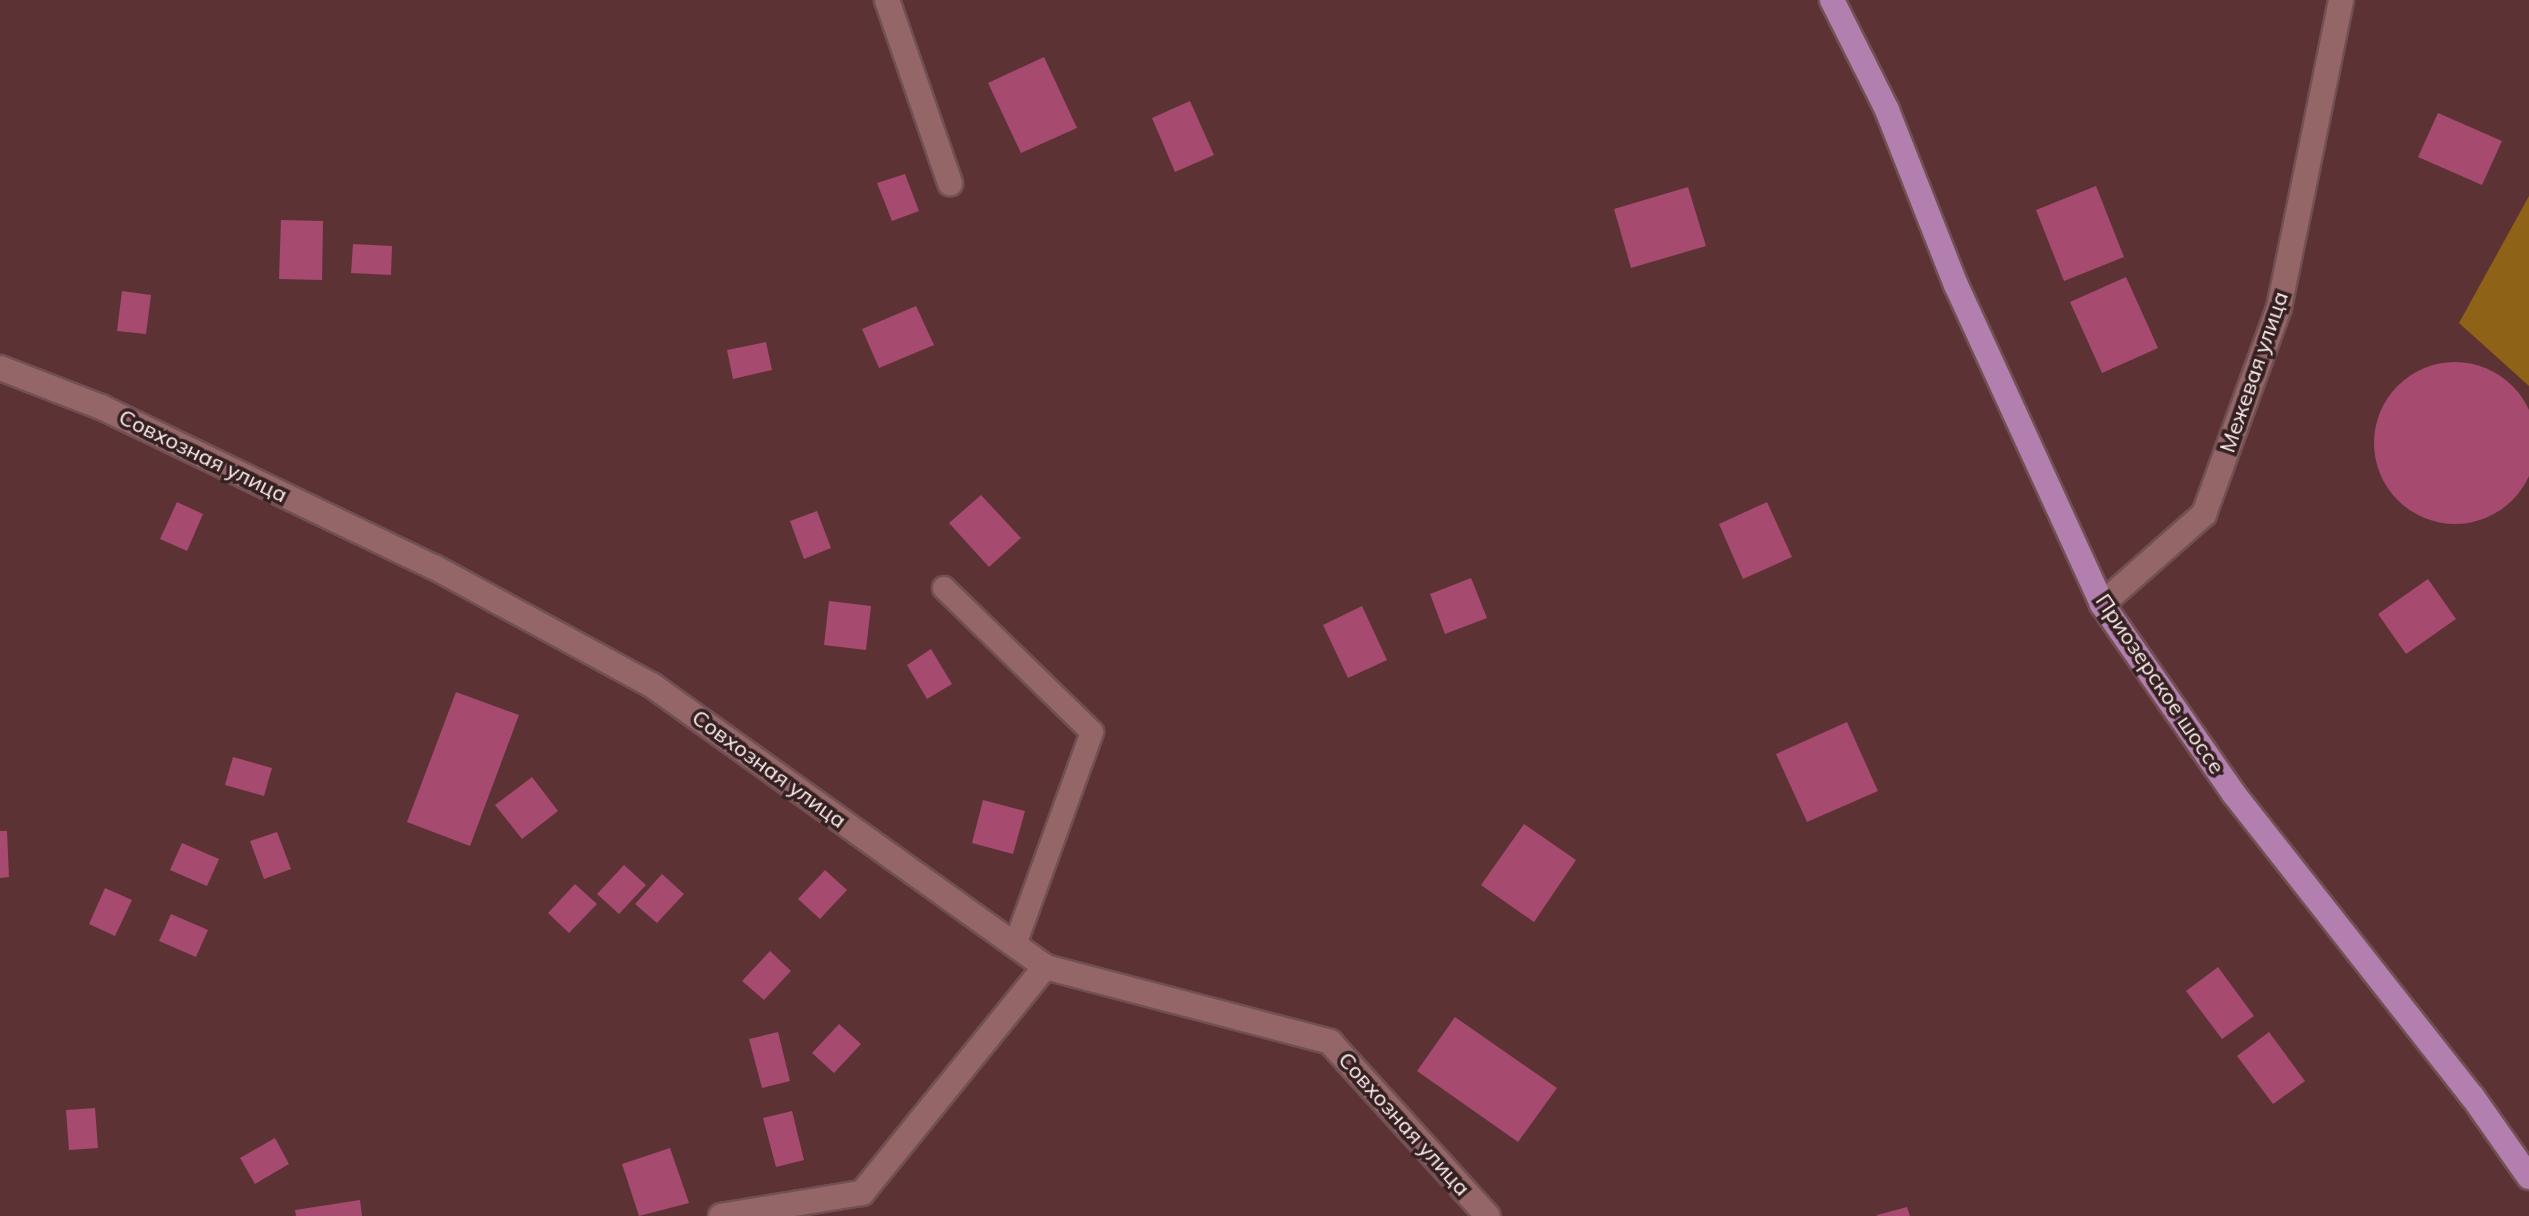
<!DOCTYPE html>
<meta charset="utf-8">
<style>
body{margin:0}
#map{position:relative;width:2529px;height:1216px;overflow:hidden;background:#5c3234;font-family:Mulish,sans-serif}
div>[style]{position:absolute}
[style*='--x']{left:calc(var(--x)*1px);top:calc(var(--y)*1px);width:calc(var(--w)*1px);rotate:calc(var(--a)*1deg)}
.forest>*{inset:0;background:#8e6318}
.building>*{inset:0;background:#a64a70}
.round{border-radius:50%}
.roads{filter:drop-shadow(2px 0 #715053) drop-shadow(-2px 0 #715053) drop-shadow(0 2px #715053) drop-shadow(0 -2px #715053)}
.lane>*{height:22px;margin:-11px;padding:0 11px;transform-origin:11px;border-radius:11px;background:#956668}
.street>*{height:24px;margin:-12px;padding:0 12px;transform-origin:12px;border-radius:12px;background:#956668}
.primary>*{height:24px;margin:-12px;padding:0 12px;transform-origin:12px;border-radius:12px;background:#b37fae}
span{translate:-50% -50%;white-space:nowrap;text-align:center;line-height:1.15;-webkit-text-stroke:7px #342021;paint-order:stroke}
.street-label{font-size:22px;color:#fee}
</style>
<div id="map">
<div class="forest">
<i style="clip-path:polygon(2529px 196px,2529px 386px,2459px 323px)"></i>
</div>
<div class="building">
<i style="clip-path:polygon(1044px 57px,1077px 128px,1021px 153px,988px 83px)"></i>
<i style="clip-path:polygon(1190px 101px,1214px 155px,1175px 172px,1152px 118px)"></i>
<i style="clip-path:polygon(2438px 113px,2502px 141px,2482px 185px,2418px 157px)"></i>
<i style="clip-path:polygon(905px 174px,919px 211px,892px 221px,877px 183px)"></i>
<i style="clip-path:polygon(2096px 186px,2124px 257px,2064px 281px,2036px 210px)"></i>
<i style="clip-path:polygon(1688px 187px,1706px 246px,1631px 268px,1614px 209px)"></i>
<i style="clip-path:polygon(281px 220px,323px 221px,322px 280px,279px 279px)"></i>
<i style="clip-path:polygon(353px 244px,392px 246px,391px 275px,351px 273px)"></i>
<i style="clip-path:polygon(2126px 277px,2158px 348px,2102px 373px,2070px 302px)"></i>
<i style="clip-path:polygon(122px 291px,151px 295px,146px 334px,117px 331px)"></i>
<i style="clip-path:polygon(916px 306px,934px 345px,879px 368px,862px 329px)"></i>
<i style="clip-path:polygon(766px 342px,772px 370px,733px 379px,727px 350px)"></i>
<i class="round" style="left:2374px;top:362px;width:162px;height:162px"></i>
<i style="clip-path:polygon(981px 495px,1021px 538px,989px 567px,949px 523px)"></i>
<i style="clip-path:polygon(177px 502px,203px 514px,187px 551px,160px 539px)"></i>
<i style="clip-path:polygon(1767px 502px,1792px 557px,1743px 579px,1719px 524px)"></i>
<i style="clip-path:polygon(817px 511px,831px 548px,804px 559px,790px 521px)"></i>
<i style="clip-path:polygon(1471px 578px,1487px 618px,1445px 634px,1430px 594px)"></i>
<i style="clip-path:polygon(2428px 579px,2456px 619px,2406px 654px,2378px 614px)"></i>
<i style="clip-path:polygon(829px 601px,871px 606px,866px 650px,824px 645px)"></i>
<i style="clip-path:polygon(1362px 606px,1387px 660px,1348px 678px,1323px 625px)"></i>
<i style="clip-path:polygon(931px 649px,952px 684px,927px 699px,907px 665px)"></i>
<i style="clip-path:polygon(456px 692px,519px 715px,470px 846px,407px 822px)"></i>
<i style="clip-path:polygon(1847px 722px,1878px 791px,1807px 822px,1776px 754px)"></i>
<i style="clip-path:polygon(233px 757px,272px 768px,264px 796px,225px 785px)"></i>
<i style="clip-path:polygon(532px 777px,558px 811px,522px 839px,495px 805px)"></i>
<i style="clip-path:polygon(983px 800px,1025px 811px,1013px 854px,972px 843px)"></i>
<i style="clip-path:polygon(1524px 824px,1576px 860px,1534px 922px,1481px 885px)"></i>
<i style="clip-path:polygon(0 831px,7px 831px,9px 877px,0 878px)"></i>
<i style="clip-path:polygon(277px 832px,291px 869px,264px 879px,250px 841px)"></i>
<i style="clip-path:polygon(182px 843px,219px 859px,207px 886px,170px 870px)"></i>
<i style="clip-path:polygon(624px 865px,646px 885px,619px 914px,597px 894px)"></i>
<i style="clip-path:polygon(825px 870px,847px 890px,820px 919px,798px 899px)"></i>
<i style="clip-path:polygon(662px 874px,684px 894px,657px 923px,635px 904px)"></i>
<i style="clip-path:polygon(575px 884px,597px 904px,569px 933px,548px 913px)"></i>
<i style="clip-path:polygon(105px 888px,132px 900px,115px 936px,89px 924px)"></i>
<i style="clip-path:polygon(171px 914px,208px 930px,196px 957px,159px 941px)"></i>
<i style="clip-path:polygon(770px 951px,791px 971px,764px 1000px,742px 981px)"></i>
<i style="clip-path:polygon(2218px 967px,2254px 1016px,2222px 1039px,2186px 991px)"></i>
<i style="clip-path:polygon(1455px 1017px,1557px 1088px,1518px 1142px,1417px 1071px)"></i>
<i style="clip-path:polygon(839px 1024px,861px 1044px,834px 1073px,812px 1053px)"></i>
<i style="clip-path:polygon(778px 1032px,790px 1081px,762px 1088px,749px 1039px)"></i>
<i style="clip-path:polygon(2269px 1032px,2305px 1081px,2273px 1104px,2237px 1056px)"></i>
<i style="clip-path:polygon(95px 1108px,98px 1148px,69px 1150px,66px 1110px)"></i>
<i style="clip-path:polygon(792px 1111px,804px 1160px,776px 1167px,763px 1118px)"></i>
<i style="clip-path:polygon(275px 1138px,289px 1164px,255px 1184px,240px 1158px)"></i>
<i style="clip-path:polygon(670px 1148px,689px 1203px,639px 1216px,622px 1164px)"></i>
<i style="clip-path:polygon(360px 1200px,362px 1216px,296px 1216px,295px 1210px)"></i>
<i style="clip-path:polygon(1907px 1207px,1910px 1216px,1877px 1216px,1877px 1215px)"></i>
</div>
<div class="roads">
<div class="lane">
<i style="--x:944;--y:588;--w:206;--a:44.2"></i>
<i style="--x:1092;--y:732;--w:226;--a:109.9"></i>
</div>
<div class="street">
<i style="--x:887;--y:0;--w:194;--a:71"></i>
<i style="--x:0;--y:368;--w:108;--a:21.1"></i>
<i style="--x:101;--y:407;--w:369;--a:25.7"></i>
<i style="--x:434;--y:567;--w:249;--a:28.5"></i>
<i style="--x:653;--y:686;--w:482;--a:35.6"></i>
<i style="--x:1045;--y:967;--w:295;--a:14.7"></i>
<i style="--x:1330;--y:1042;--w:235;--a:47.8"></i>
<i style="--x:2102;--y:604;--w:136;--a:-41.4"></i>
<i style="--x:2204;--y:514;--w:219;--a:-70"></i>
<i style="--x:2279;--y:308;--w:314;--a:-78.6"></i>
<i style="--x:721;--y:1216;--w:143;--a:-9.3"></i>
<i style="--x:862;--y:1193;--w:291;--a:-51"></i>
</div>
<div class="primary">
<i style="--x:1832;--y:0;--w:123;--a:63.4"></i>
<i style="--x:1887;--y:110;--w:188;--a:68.5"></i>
<i style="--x:1956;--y:285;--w:351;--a:65.4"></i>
<i style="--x:2102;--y:604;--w:231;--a:55.2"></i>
<i style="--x:2234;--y:794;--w:385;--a:51.8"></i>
<i style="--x:2472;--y:1096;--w:99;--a:54.9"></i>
</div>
</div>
<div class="street-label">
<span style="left:2254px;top:372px;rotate:-71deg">Межевая улица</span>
<span style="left:203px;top:456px;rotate:26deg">Совхозная улица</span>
<span style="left:2160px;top:684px;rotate:56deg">Приозерское шоссе</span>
<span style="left:769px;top:769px;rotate:36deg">Совхозная улица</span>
<span style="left:1404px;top:1124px;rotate:48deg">Совхозная улица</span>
</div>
</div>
